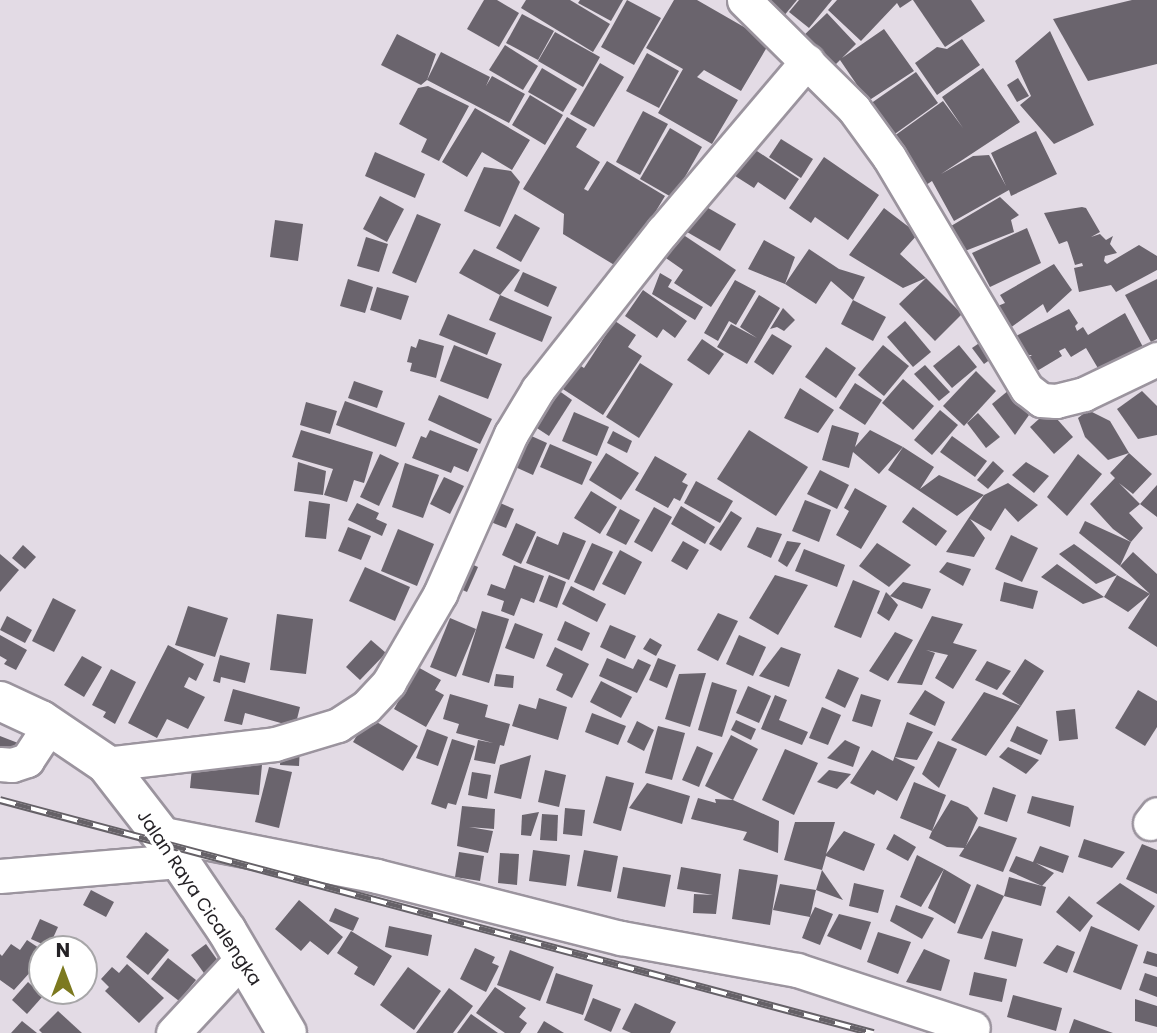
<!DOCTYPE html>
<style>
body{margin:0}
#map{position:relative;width:1157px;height:1033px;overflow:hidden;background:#e3dbe5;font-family:Poppins,sans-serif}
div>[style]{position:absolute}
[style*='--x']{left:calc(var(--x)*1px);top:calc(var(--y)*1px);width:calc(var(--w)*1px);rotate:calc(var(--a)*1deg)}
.building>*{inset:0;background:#6a646d}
.roads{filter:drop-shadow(2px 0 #9b949e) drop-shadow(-2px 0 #9b949e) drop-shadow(0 2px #9b949e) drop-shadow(0 -2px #9b949e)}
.minor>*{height:33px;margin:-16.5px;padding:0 16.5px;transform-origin:16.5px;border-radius:16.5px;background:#fff}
.major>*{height:38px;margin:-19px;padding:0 19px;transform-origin:19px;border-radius:19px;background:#fff}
.rail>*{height:8px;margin-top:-4px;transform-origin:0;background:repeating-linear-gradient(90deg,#fff 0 16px,#656167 0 32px);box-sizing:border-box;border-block:2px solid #656167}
span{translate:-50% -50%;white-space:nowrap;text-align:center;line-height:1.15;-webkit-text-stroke:7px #fff;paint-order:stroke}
.street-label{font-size:18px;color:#242125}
.north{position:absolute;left:28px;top:935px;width:70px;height:70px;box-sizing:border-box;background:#fff;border:2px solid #a7a6a8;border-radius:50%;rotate:0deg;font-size:19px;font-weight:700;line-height:28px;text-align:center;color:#242125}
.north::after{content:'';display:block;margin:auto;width:24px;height:32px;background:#7c791f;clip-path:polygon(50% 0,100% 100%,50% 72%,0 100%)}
</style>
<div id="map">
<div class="building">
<i style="clip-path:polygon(484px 0,497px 0,519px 13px,499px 47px,467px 29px)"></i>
<i style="clip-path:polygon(526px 0,570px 0,610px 24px,593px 52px,521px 8px)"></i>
<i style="clip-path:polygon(580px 0,623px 0,611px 21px,578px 3px)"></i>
<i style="clip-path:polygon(627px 0,661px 18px,634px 65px,601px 47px)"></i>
<i style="clip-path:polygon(674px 0,697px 0,770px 42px,741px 91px,704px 70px,697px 77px,738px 100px,712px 144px,658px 113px,683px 69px,646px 48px)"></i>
<i style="clip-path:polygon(763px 0,797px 0,783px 17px)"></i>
<i style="clip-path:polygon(799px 0,832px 0,809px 28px,789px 12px)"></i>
<i style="clip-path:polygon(837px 0,912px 0,900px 8px,897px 3px,861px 41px,828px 10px)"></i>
<i style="clip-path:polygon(913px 0,971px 0,985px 21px,945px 47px)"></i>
<i style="clip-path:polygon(1132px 0,1157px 0,1157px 64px,1088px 81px,1053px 19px)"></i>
<i style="clip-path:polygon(827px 13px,856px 44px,842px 58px,884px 29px,914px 71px,868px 101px,840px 60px,829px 71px,799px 40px)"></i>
<i style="clip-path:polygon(522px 14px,554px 31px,538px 60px,506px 43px)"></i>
<i style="clip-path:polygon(1050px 31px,1094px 125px,1054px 144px,1020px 105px,1031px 96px,1015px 61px)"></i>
<i style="clip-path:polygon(555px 32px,600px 57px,583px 87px,538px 61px)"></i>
<i style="clip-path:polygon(397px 34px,436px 54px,427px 80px,441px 52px,490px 77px,486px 86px,492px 76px,525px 94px,509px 123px,427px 80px,421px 85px,381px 65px)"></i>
<i style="clip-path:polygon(962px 39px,980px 65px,937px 95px,915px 63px,937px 47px,947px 49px)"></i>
<i style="clip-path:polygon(505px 45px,538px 66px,523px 90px,489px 70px)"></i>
<i style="clip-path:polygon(647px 53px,679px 71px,659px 108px,626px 91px)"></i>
<i style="clip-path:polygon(600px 63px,624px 77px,594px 127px,570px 114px)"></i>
<i style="clip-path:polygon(542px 68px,577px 89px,563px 112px,528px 92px)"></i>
<i style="clip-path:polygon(983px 68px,1020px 122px,941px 174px,973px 156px,989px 155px,1006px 186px,991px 153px,1036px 131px,1057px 174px,1011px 196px,1009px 190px,954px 221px,932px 181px,923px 187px,890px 139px,943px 101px,963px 128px,942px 97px)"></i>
<i style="clip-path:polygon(916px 72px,938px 103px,892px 136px,870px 104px)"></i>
<i style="clip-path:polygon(1018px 78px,1029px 96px,1017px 102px,1007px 85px)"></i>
<i style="clip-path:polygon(428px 86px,469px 106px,439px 161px,421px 152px,427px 139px,399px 124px,418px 88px)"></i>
<i style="clip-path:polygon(530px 95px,563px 115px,545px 145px,512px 125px)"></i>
<i style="clip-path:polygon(475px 108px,530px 140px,512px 170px,482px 152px,467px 177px,442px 162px)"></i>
<i style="clip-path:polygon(643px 111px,668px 124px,640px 175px,616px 162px)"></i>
<i style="clip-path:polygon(567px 117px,587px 129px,576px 147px,600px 162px,584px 189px,588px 191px,607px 161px,665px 196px,621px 269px,563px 234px,564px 214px,523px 189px)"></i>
<i style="clip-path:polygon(670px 128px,702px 147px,673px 198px,640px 179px)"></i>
<i style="clip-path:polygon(781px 139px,813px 159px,801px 178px,769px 157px)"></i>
<i style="clip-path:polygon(742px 141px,799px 179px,785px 200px,758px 182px,754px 188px,732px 174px)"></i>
<i style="clip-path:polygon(375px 152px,425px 174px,415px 198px,365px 176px)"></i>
<i style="clip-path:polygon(824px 157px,879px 195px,848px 240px,815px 217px,811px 223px,789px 208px)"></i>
<i style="clip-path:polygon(484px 167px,511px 171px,520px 182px,500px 227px,464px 211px)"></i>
<i style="clip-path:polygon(380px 196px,404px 209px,387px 242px,363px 229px)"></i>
<i style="clip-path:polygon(1000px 197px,1019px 215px,1011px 220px,1014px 232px,965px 251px,951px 226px)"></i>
<i style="clip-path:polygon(703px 205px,736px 224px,720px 251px,687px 232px)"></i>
<i style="clip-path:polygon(1082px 207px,1086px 208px,1100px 232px,1091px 237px,1100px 234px,1106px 240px,1113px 236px,1110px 244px,1117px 253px,1105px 256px,1104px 261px,1107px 264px,1139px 245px,1157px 256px,1157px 270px,1116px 292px,1111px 285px,1079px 292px,1074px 268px,1083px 266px,1082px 263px,1075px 265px,1068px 243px,1067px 241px,1059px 244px,1044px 213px)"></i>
<i style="clip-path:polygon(884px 208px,918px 234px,900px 254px,926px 278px,903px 288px,849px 255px)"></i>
<i style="clip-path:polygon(417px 214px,441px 224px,416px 283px,392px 273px)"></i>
<i style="clip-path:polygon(515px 214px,540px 228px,521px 262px,496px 248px)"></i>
<i style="clip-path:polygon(275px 220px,303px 224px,298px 261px,270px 257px)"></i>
<i style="clip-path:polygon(1027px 228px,1041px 263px,990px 287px,972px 253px)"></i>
<i style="clip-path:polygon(679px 232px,736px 270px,711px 307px,674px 283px,683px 270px,663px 256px)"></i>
<i style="clip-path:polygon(366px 237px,388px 244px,379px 272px,357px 266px)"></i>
<i style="clip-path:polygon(764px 240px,795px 257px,785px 284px,809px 249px,839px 269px,865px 277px,853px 300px,831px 281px,816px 304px,785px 284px,748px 269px)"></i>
<i style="clip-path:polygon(474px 249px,520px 270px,500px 295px,459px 273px)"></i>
<i style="clip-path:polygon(1054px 264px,1072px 290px,1047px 313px,1043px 304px,1006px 331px,993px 308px,1005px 303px,1000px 295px)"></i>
<i style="clip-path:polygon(523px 272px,557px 287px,548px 307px,514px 291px)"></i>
<i style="clip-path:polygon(660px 273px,672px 280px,668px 287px,703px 307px,695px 320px,652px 294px)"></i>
<i style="clip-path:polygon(926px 278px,962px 314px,935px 341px,899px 304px)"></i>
<i style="clip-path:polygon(348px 279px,373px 287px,365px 313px,340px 306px)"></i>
<i style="clip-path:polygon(1157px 279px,1157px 339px,1151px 342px,1125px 295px)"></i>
<i style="clip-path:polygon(735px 280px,756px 291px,736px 325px,729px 321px,718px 341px,704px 333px)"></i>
<i style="clip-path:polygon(377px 287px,409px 296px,401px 320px,370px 310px)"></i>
<i style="clip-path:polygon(643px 290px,687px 321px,675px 338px,663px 329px,657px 338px,625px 316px)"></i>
<i style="clip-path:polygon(500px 295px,552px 317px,542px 342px,489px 320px)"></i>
<i style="clip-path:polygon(759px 295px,780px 308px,747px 364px,717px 347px,731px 324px,757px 338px,740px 327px)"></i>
<i style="clip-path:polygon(853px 300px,886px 317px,873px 341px,841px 324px)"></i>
<i style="clip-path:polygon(783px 308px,795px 320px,784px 331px,777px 327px,770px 329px)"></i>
<i style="clip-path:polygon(1069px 309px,1078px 323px,1075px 326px,1077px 331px,1083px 327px,1088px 335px,1125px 313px,1143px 347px,1099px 370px,1086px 348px,1071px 357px,1065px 348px,1059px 351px,1062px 356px,1037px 371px,1029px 357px,1032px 355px,1027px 355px,1016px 336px)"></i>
<i style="clip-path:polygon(448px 314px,496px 333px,487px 355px,439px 335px)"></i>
<i style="clip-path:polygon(615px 321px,636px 335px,628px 347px,642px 356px,603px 415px,552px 382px,567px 357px,584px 368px)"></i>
<i style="clip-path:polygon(905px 321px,931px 352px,913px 367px,887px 337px)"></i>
<i style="clip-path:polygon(772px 334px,792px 346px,773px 375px,754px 362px)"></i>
<i style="clip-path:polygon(988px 337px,999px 353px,984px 364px,972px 348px)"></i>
<i style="clip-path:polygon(419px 339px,444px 346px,436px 378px,410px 371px,412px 363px,407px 362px,411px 346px,416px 348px)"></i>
<i style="clip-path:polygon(702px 339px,724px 354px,709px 375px,687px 360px)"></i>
<i style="clip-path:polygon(454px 345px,502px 364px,488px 399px,440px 381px)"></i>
<i style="clip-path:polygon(883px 345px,909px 366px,884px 396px,858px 375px)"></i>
<i style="clip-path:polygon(959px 345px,977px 367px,952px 388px,933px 366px)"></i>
<i style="clip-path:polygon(826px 347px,856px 368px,836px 398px,805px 377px)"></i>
<i style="clip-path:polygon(640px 363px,673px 384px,639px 438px,606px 417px)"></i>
<i style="clip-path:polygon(925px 365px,950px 392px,939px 401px,914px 374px)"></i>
<i style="clip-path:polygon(976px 371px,996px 391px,964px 426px,943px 406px)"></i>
<i style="clip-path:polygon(903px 379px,934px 406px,913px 430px,882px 403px)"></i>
<i style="clip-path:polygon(354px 381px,383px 391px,377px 408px,348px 398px)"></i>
<i style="clip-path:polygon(548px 383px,572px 400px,549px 436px,523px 419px)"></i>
<i style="clip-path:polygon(855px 383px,882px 400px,865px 425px,839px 408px)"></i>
<i style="clip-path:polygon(800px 388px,834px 410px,818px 433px,784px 418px)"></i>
<i style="clip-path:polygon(1009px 390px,1029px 415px,1015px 435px,992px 404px)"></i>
<i style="clip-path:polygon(1142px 391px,1157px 406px,1157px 435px,1138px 439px,1117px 409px)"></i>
<i style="clip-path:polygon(439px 395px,492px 419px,480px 444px,428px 420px)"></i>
<i style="clip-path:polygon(345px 401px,405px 423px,396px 447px,336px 425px)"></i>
<i style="clip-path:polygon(306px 402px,337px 411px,330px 434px,300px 425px)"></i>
<i style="clip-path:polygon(940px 410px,958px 425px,932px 455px,914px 440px)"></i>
<i style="clip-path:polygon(1049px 410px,1073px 437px,1054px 454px,1030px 427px)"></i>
<i style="clip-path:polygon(1088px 410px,1110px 421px,1129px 453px,1152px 474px,1133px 494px,1119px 483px,1140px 504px,1157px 485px,1157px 517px,1140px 504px,1129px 513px,1143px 528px,1131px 542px,1113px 529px,1090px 504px,1115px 478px,1110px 473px,1129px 453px,1108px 460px,1085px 437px,1078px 418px)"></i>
<i style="clip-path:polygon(574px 412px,609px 427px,597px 456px,562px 441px)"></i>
<i style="clip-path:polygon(978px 413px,1000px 437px,986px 448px,967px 423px)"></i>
<i style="clip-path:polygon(832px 425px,859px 433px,855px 447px,870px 430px,903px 447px,879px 474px,853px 452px,849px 468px,822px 460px)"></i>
<i style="clip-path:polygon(301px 430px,373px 452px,364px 483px,354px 480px,347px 502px,324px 495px,333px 469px,292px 457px)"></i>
<i style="clip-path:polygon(430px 430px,478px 449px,468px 472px,454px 466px,451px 473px,412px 458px,421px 436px,426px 438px)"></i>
<i style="clip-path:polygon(518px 430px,547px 443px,533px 475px,504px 462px)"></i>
<i style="clip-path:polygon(749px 430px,808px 467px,776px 516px,717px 479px)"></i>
<i style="clip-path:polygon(613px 431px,632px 441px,627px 453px,607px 443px)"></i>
<i style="clip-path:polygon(952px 436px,987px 461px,975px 477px,940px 452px)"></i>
<i style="clip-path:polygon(550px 444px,592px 462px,582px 485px,540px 467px)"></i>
<i style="clip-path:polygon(903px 447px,934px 467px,920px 489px,939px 475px,984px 495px,957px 516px,888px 470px)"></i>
<i style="clip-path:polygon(606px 453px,639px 473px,621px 500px,589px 480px)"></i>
<i style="clip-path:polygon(380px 454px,399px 463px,379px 506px,360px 497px)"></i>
<i style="clip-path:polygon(1078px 454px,1102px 474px,1067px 516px,1047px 497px)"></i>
<i style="clip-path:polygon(655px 456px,687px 474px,682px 482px,688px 485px,680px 501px,674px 498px,668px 508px,635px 490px)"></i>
<i style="clip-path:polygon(993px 461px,1004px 471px,988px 489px,977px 480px)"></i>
<i style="clip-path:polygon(298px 462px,326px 471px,323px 495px,294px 491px)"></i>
<i style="clip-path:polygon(1026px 462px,1049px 476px,1034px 493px,1012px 475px)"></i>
<i style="clip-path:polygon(405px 463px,439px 475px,423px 518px,392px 507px)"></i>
<i style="clip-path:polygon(820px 470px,849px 485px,837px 509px,807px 494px)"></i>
<i style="clip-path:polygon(444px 477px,464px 486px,450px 514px,430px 504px)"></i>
<i style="clip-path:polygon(696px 481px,733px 501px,720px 523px,684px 503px)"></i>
<i style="clip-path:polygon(1008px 483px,1038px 505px,1018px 522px,1005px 508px,991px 531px,970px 519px,985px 538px,974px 557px,946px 552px,984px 495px)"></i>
<i style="clip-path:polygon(855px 488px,887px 506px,861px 549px,836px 535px,849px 511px,844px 508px)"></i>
<i style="clip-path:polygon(591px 491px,617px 507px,600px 534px,574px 518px)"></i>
<i style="clip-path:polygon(491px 499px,514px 509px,506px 528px,483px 519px)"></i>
<i style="clip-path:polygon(805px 500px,831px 510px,819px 542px,792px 531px)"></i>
<i style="clip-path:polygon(309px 501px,330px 504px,326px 539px,305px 537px)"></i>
<i style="clip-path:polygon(357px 503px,379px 513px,376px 519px,387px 524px,382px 536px,348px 520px)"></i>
<i style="clip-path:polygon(681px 506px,715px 527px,705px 544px,671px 524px)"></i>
<i style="clip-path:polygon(654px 507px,672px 517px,652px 552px,634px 542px)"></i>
<i style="clip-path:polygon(913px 507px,947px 531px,936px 546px,902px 522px)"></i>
<i style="clip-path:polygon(620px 509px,640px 520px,626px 545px,606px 535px)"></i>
<i style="clip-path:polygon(731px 511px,742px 518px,721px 551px,709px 544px)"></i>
<i style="clip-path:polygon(1085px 521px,1131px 542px,1120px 566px,1079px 533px)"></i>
<i style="clip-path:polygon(516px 523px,536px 532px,521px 564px,502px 555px)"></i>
<i style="clip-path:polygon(348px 527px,371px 536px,361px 560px,338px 551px)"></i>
<i style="clip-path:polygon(757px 527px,782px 534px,771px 558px,747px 547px)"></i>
<i style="clip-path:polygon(398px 529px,434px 544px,417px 586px,381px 571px)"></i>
<i style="clip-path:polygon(563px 532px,586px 541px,569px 580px,526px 563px,537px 536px,558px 545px)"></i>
<i style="clip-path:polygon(1011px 535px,1038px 548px,1022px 582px,995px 569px)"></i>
<i style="clip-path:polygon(683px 541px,699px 550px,687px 570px,671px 561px)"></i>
<i style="clip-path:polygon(787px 541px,801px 543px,787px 567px,778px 561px)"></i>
<i style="clip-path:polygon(592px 543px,613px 552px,594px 591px,574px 582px)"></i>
<i style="clip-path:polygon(877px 543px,911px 565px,889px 587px,859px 566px)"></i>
<i style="clip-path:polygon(1074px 544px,1117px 575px,1096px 584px,1059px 554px)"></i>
<i style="clip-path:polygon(23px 545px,36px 557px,25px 569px,12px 558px)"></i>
<i style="clip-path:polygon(804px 549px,845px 565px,837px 587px,795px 571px)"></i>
<i style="clip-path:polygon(620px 550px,642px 562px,625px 595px,602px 584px)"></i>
<i style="clip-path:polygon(1133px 552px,1157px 574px,1157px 647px,1128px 628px,1150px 594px,1128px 612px,1104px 597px,1083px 604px,1041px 577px,1057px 564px,1104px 597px,1117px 575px,1150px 594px,1120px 566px)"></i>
<i style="clip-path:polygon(0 554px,19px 570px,0 592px)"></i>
<i style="clip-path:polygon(460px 559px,478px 567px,467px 592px,449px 584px)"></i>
<i style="clip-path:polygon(947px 562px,971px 569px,963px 586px,939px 572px)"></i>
<i style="clip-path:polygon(514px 565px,544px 576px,534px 603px,521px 598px,514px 616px,501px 611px,504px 601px,487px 595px,491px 584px,505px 589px)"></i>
<i style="clip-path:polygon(365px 567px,410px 587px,395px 621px,349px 601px)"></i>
<i style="clip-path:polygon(549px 575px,566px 582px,557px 608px,539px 601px)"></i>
<i style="clip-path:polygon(775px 575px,808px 585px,778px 635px,749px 618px)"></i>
<i style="clip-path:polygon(853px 580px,880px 591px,861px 638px,834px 627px)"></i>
<i style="clip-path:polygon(903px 582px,931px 589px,922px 609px,890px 596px,898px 605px,889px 621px,877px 613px,886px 592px,890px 596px)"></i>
<i style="clip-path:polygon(1004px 582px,1038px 591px,1033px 609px,1000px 601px)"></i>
<i style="clip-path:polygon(571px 586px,606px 604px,597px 622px,562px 604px)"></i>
<i style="clip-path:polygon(53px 598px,76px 610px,54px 652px,32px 641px)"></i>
<i style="clip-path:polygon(188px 606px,228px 618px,215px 657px,175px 645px)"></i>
<i style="clip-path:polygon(482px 611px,509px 619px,489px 683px,462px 675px)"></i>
<i style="clip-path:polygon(718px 613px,738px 621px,718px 661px,697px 650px)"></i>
<i style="clip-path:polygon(277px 614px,313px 619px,306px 674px,270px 670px)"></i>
<i style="clip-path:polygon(7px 616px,32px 630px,25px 643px,0 630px)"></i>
<i style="clip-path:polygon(932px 616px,963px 624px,953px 643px,977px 650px,953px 689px,935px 678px,948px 655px,926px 650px,935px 653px,922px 685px,897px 683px)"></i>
<i style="clip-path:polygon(450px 618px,476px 629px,456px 677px,430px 667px)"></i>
<i style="clip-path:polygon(565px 621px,590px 633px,582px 651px,557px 640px)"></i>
<i style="clip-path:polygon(515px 623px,543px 634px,534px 659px,505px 648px)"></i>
<i style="clip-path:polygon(610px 625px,636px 636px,625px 659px,600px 647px)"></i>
<i style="clip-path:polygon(895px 632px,913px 640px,888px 681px,869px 671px)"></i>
<i style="clip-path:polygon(0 635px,27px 650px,16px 670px,4px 664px,7px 660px,0 656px)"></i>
<i style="clip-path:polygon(739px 635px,766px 647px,753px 676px,726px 664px)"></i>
<i style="clip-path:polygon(650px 638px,662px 645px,656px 656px,643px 649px)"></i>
<i style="clip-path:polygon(371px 640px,386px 653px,360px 680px,346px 667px)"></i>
<i style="clip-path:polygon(168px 645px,204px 664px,196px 681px,189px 677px,184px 687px,205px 697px,188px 729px,167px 719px,157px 738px,128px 723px)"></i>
<i style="clip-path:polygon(555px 647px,589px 664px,572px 698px,556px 690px,563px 674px,546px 666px)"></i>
<i style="clip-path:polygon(781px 647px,801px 654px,789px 687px,759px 676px)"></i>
<i style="clip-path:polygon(220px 655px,250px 663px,245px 683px,221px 677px,220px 683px,213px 681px)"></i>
<i style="clip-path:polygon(82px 656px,102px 667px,84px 697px,64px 685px)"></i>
<i style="clip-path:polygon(607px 658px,633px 669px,638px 659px,651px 665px,637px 693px,599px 676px)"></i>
<i style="clip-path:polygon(658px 658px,676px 665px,667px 688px,649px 680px)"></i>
<i style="clip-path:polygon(1025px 659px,1044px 671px,1021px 706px,986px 756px,951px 740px,984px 692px,1021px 706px,1002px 694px)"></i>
<i style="clip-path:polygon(407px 661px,441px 680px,435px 690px,444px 695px,426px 727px,394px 709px,407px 686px,396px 680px)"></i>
<i style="clip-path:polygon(987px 661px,1011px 671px,997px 690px,975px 680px)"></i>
<i style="clip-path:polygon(111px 669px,136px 682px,115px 724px,103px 717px,106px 712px,92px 705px)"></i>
<i style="clip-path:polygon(838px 669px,859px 678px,845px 708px,825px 698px)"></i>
<i style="clip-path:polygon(706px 673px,690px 727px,665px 719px,679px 674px)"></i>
<i style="clip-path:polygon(496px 674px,514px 676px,513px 688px,494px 686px)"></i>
<i style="clip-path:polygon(601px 681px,632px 697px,621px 718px,590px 702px)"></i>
<i style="clip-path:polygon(712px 682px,737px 690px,722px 737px,698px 730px)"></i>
<i style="clip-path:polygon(748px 686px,771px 696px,759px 723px,736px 713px)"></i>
<i style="clip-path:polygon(233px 689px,300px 707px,295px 727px,245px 713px,242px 725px,224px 721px)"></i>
<i style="clip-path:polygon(925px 690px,945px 702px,935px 726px,909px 714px)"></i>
<i style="clip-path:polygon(1138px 690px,1157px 701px,1157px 727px,1145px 746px,1115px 728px)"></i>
<i style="clip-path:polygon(450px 694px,488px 705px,485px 717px,510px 724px,504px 746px,500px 745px,495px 764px,474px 760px,478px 740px,493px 743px,456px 733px,459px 724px,443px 719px)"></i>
<i style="clip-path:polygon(861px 694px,881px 700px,872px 727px,852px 721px)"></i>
<i style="clip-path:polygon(775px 695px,787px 700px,779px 720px,808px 732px,802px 745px,761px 729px)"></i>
<i style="clip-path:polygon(539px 698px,567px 707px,558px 740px,512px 726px,519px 704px,536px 709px)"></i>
<i style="clip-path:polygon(822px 707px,841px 715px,828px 745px,809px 738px)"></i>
<i style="clip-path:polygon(1075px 709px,1078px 739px,1059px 741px,1056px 711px)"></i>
<i style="clip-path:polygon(592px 713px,626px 726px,618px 745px,585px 732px)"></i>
<i style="clip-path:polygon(368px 717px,418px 746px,403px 771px,353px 742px)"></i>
<i style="clip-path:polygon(736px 720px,756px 729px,751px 740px,731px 730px)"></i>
<i style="clip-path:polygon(637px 721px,654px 730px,644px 751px,627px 742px)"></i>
<i style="clip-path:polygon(907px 722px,933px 732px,917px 760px,894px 757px,915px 767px,897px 801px,877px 790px,874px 795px,850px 783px,872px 750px,893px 761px)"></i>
<i style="clip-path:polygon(658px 726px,685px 733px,672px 780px,645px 773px)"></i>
<i style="clip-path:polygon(1017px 726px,1048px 740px,1041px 755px,1010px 741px)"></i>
<i style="clip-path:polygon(427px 729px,448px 737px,438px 766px,416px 758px)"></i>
<i style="clip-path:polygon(731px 735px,758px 749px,733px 800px,705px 786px)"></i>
<i style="clip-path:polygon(0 736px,18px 743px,12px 759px,0 755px)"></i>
<i style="clip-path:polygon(452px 739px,475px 746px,456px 805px,448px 803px,446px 809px,431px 804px)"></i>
<i style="clip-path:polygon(845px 740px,860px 747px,853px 767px,827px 758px)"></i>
<i style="clip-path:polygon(938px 741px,957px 749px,939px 788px,922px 774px)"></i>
<i style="clip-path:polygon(281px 746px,300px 747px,299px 766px,280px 765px)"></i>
<i style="clip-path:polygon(697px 746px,713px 753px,699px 787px,682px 780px)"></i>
<i style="clip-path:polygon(1008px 747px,1039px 760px,1026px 774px,999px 757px)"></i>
<i style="clip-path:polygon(785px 749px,818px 763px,794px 815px,762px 800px)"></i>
<i style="clip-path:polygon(531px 755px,521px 799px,494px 793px,500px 765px)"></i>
<i style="clip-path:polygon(193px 758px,262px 765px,259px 795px,190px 788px)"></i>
<i style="clip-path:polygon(269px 767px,292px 772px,279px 828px,255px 822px)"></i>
<i style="clip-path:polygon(545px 770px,566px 775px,559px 807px,538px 802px)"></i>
<i style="clip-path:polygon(829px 770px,851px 774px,837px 789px,817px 782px)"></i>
<i style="clip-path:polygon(472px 772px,491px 775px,487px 799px,468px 795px)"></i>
<i style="clip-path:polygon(606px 776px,634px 783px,621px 831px,593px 823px)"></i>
<i style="clip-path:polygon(914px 782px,946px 795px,932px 831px,951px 800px,968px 807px,978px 818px,965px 848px,947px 847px,929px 838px,932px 831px,900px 818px)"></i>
<i style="clip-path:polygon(647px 783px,690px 796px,682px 824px,629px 808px)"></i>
<i style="clip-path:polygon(993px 787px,1016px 795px,1007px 822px,984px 814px)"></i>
<i style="clip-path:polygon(1032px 796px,1074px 806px,1070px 827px,1027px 813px)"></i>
<i style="clip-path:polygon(698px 798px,716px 803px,715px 799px,733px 800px,779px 821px,778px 853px,743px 840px,747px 832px,691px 819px)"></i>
<i style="clip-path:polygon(462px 806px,495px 809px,494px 829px,469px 827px,493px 831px,488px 853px,457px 846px)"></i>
<i style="clip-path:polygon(565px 808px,585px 810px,582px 836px,563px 834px)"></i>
<i style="clip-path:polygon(539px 812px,531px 836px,521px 835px,522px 815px)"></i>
<i style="clip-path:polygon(542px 814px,558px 815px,557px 841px,540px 840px)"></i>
<i style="clip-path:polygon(795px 822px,835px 822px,826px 854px,844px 831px,875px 844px,864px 871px,826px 856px,822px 870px,784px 860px)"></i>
<i style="clip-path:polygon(979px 826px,1017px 838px,1003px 872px,959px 856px)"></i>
<i style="clip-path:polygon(894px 834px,916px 847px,908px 861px,886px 849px)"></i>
<i style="clip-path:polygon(1084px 839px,1125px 852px,1112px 868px,1078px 857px)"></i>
<i style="clip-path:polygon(1142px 844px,1157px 850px,1157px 894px,1126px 879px)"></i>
<i style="clip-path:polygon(1040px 846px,1069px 856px,1063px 873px,1036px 863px,1054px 873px,1042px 886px,1009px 871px,1016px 856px,1033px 862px)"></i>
<i style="clip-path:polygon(533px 850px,570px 855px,566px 886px,529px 881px)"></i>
<i style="clip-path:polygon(584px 850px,618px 856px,611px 892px,577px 886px)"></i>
<i style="clip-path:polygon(459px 852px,484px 856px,480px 881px,455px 877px)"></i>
<i style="clip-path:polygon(500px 853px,519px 854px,517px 885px,498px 883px)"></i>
<i style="clip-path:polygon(917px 855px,944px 869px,971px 885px,955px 924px,928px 908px,944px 869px,921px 907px,900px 897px)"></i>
<i style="clip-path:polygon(623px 867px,671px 875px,665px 907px,617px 898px)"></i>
<i style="clip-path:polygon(681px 867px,721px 874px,716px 914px,693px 913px,694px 894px,713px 895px,677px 889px)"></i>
<i style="clip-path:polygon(739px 869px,778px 875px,770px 925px,732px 919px)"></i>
<i style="clip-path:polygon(822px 870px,843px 900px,816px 890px)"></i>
<i style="clip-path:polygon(1009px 877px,1046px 887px,1041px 906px,1004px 896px)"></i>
<i style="clip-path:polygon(854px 883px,884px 890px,878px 913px,849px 906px)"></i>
<i style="clip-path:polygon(1120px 883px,1155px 906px,1139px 931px,1096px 903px)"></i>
<i style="clip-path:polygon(780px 884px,816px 890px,810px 917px,815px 907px,833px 914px,820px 945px,802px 938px,810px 917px,773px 910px)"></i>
<i style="clip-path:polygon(977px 884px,1004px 896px,982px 939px,957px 933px)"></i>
<i style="clip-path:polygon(91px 890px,114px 902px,106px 917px,83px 905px)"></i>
<i style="clip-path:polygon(1069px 896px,1093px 916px,1080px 932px,1056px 912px)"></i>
<i style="clip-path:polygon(299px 900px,343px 937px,328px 955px,310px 941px,301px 951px,275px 929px)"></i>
<i style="clip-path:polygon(896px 905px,934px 918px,922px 939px,890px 921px)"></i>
<i style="clip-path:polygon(335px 908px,359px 918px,353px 931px,329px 921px)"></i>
<i style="clip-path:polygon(839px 914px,871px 922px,861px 950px,827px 936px)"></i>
<i style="clip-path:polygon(40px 919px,58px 927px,49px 947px,31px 939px)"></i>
<i style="clip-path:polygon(389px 926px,432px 935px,428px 956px,385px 947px)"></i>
<i style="clip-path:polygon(1091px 926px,1138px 945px,1121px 990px,1073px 972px)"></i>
<i style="clip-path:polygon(351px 931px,392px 956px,374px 986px,354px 974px,358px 967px,337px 953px)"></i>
<i style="clip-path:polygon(992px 931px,1023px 939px,1016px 967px,984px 959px)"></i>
<i style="clip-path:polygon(146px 932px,169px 950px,148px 975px,126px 957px)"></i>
<i style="clip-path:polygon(878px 932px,911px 942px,898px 974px,867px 962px)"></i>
<i style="clip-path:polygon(27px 940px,39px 948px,34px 954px,42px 959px,14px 990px,0 980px,0 954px,2px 956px,11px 944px,20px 950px)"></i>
<i style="clip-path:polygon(206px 944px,221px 965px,206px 976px,191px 955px)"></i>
<i style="clip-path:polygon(1057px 945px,1075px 952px,1067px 973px,1043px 963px)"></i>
<i style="clip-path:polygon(475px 948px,495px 957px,492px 963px,499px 966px,486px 992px,460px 979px)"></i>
<i style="clip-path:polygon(924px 949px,950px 960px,941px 991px,906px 982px)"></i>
<i style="clip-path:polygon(510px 950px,554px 967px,540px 1001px,497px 985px)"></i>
<i style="clip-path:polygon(1147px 951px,1157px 954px,1157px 967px,1143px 963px)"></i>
<i style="clip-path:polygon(168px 958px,196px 980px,179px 1001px,151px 979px)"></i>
<i style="clip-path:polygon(127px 964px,164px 998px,139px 1023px,105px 991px,109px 987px,101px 979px,112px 967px,119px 973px)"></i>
<i style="clip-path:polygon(408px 967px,441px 991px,414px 1030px,380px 1005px)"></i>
<i style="clip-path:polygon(974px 972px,1007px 979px,1002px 1002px,969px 995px)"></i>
<i style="clip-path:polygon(556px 973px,593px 985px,583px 1015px,546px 1003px)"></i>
<i style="clip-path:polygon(1145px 973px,1157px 977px,1157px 997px,1139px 990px)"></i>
<i style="clip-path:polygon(28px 982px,43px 996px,27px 1014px,12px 1000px)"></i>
<i style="clip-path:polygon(495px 987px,526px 1008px,519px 1017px,527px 1023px,520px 1033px,505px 1033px,476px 1013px)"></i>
<i style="clip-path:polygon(449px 988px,473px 1006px,453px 1033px,416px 1033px)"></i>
<i style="clip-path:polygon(1013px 995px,1062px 1008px,1056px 1031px,1007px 1017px)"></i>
<i style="clip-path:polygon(593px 998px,621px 1009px,611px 1032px,584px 1020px)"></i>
<i style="clip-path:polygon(1135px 999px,1157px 1006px,1157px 1027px,1135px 1021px)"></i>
<i style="clip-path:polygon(635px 1003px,676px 1022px,670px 1033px,631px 1033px,622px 1029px)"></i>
<i style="clip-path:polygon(58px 1011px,82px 1033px,42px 1033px,39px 1030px)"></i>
<i style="clip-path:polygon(471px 1014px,498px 1033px,457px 1033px)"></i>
<i style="clip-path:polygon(1074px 1019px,1113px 1033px,1069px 1033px)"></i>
<i style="clip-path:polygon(22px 1021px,37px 1033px,11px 1033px)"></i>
<i style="clip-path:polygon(544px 1021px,564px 1033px,537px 1033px)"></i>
</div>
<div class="roads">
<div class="minor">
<i style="--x:744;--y:0;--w:155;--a:44.7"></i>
<i style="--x:854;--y:109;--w:59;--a:53.9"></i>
<i style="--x:889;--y:157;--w:270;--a:59.3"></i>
<i style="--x:1027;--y:389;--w:18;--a:38"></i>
<i style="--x:1041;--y:400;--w:15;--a:4"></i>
<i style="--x:1056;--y:401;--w:29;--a:-14"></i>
<i style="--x:1084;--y:394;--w:81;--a:-25.6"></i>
<i style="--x:0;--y:764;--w:12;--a:5"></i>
<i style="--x:12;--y:765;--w:16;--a:-18"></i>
<i style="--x:27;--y:760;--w:42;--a:-56.7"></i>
<i style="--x:106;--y:764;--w:170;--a:-6.7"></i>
<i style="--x:275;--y:744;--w:66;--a:-16.8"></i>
<i style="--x:338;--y:725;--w:33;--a:-33"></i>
<i style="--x:366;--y:707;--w:34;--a:-47"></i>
<i style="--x:389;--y:682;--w:102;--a:-59.9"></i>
<i style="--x:440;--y:594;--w:175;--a:-66.1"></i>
<i style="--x:511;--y:434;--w:52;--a:-59"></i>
<i style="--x:538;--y:389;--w:201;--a:-51.7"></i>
<i style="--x:663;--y:231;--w:223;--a:-49.7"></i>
<i style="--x:1150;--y:823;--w:11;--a:-52"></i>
<i style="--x:158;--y:833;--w:223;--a:11.1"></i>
<i style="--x:377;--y:876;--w:252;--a:14.3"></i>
<i style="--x:621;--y:938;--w:179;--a:10.3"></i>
<i style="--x:797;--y:970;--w:185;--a:18.2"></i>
<i style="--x:0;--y:876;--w:179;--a:-4.8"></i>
<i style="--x:173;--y:1033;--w:103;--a:-47"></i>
</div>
<div class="major">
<i style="--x:0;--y:701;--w:45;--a:24.9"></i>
<i style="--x:41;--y:720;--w:78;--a:34.1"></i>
<i style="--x:106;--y:764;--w:101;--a:52.2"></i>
<i style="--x:168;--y:844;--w:105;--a:55.9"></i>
<i style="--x:227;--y:931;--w:118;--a:59.5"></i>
</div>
</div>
<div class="rail">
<i style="--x:0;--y:800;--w:904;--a:14.94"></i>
</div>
<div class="street-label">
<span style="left:199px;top:898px;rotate:56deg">Jalan Raya Cicalengka</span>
</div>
<div class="north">N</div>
</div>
